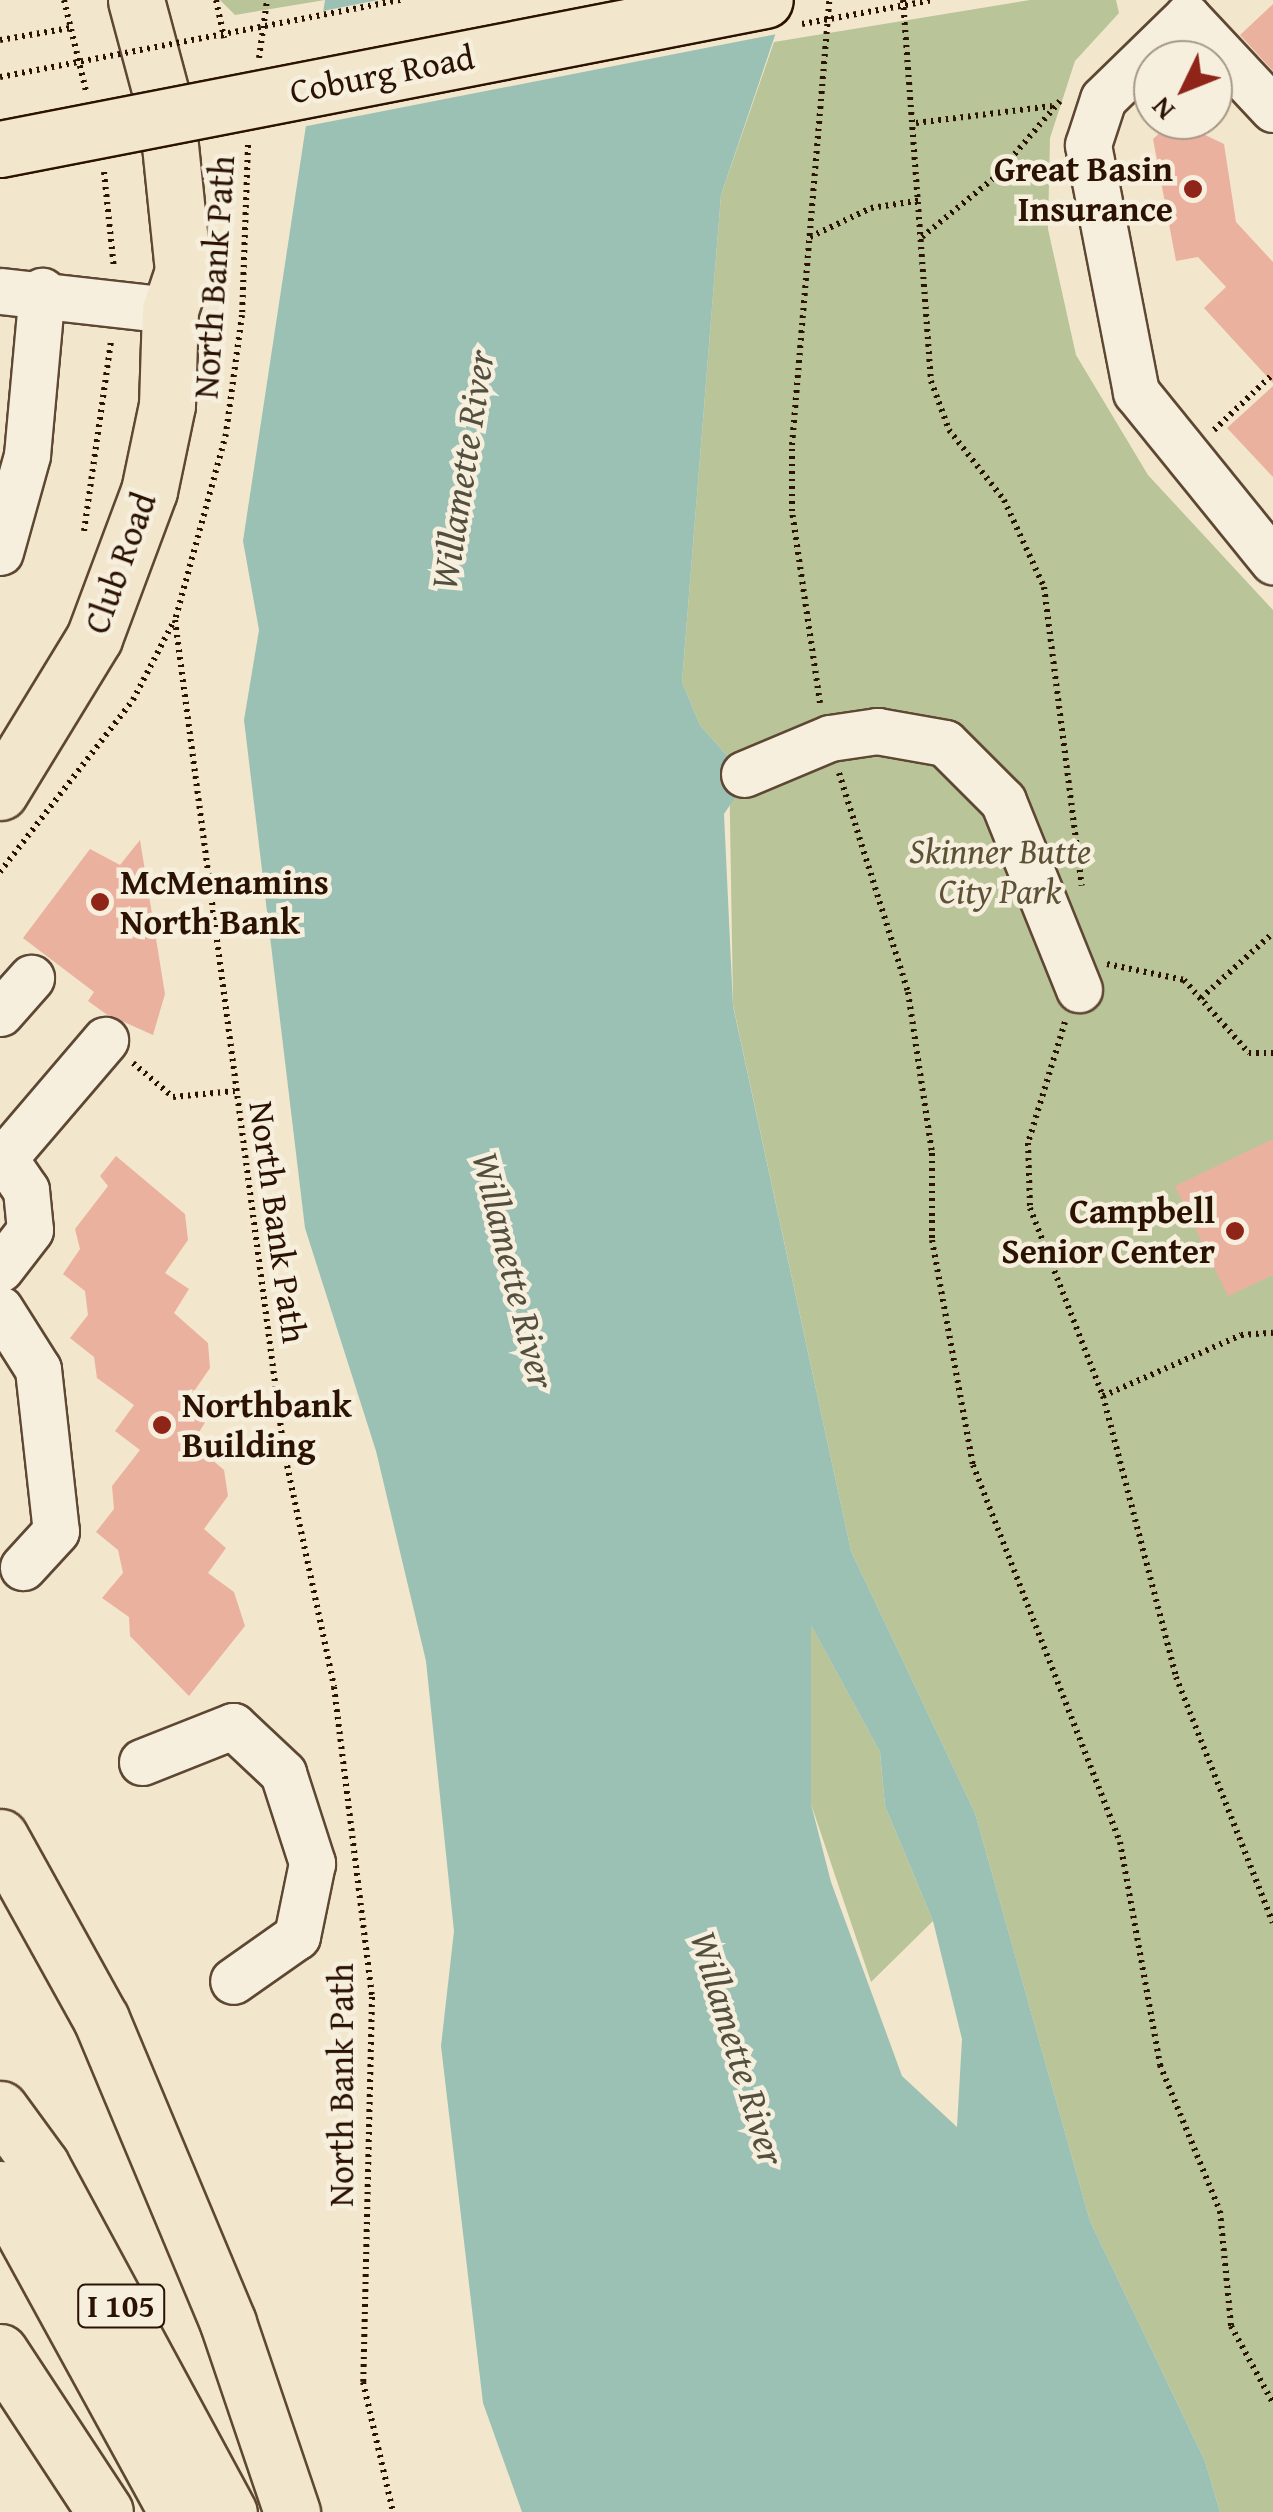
<!DOCTYPE html>
<style>
body{margin:0}
#map{position:relative;width:1273px;height:2512px;overflow:hidden;background:#f2e6cc;font-family:"Gentium Book Plus",serif}
div>[style]{position:absolute}
[style*='--x']{left:calc(var(--x)*1px);top:calc(var(--y)*1px);width:calc(var(--w)*1px);rotate:calc(var(--a)*1deg)}
.green>*{inset:0;background:#b9c599}
.water>*{inset:0;background:#9bc0b4}
.pier>*{inset:0;background:#f2e6cc}
.building>*{inset:0;background:#ebb19f}
.path>*{height:6px;margin-top:-3px;transform-origin:0;background:repeating-linear-gradient(90deg,#2c1200 0 2.5px,transparent 0 7.5px)}
.roads{filter:drop-shadow(2px 0 #5e4733) drop-shadow(-2px 0 #5e4733) drop-shadow(0 2px #5e4733) drop-shadow(0 -2px #5e4733)}
.minor>*{height:45px;margin:-22.5px;padding:0 22.5px;transform-origin:22.5px;border-radius:22.5px;background:#f7efde}
.major>*{height:55px;margin:-27.5px;padding:0 27.5px;transform-origin:27.5px;border-radius:27.5px;background:#f2e6cc}
.highway>*{height:55px;margin:-27.5px;padding:0 27.5px;transform-origin:27.5px;border-radius:27.5px;background:#f2e6cc}
.path-bridge>*{height:6px;margin-top:-3px;transform-origin:0;background:repeating-linear-gradient(90deg,#2c1200 0 2.5px,transparent 0 7.5px)}
.bridges{filter:drop-shadow(2px 0 #2c1200) drop-shadow(-2px 0 #2c1200) drop-shadow(0 2px #2c1200) drop-shadow(0 -2px #2c1200)}
.major-bridge>*{height:55px;margin:-27.5px;padding:0 27.5px;transform-origin:27.5px;border-radius:27.5px;background:#f2e6cc}
.dots>*{width:28px;height:28px;translate:-50% -50%;box-sizing:border-box;border:5px solid #f7efde;border-radius:50%}
span{translate:-50% -50%;white-space:nowrap;text-align:center;line-height:1.15;-webkit-text-stroke:9px #f7efde;paint-order:stroke}
.shield-label span{padding:2px 8px;background:#f7efde;border:2px solid;border-radius:8px;-webkit-text-stroke-width:0}
.shield-label{font-size:32px;color:#2c1200;font-weight:700}
.street-label{font-size:35px;color:#2c1200}
.poi-label{font-size:35px;color:#2c1200;font-weight:700}
.right{translate:-100% -50%;text-align:right}
.left{translate:0 -50%;text-align:left}
.park-label{font-size:35px;color:#5d5136;font-style:italic}
.water-label{font-size:38px;color:#534f3f;font-style:italic}
.north{position:absolute;left:1133px;top:40px;width:100px;height:100px;box-sizing:border-box;background:#f7efde;border:2px solid #a69785;border-radius:50%;rotate:227deg;font-size:28px;font-weight:700;line-height:40px;text-align:center;color:#2c1200}
.north::after{content:'';display:block;margin:auto;width:35px;height:45px;background:#8f2418;clip-path:polygon(50% 0,100% 100%,50% 72%,0 100%)}
</style>
<div id="map">
<div class="green">
<i style="clip-path:polygon(220px 0,325px 0,235px 15px)"></i>
<i style="clip-path:polygon(1030px 0,1116px 0,1119px 13px,1075px 61px,1050px 138px,1048px 229px,1076px 355px,1148px 475px,1273px 610px,1273px 2512px,1220px 2512px,1205px 2461px,1090px 2221px,975px 1813px,851px 1551px,733px 1005px,729px 758px,700px 725px,682px 682px,721px 195px,774px 42px)"></i>
<i style="clip-path:polygon(810px 1623px,880px 1752px,885px 1806px,933px 1921px,871px 1982px,811px 1804px)"></i>
</div>
<div class="water">
<i style="clip-path:polygon(evenodd,325px 0,787px 0,721px 195px,682px 682px,700px 725px,729px 758px,738px 793px,724px 814px,733px 1006px,851px 1551px,975px 1813px,1090px 2221px,1205px 2461px,1220px 2512px,522px 2512px,483px 2403px,441px 2046px,454px 1931px,426px 1661px,376px 1451px,305px 1228px,244px 720px,259px 630px,243px 541px,325px 0,811px 1625px,880px 1752px,885px 1806px,933px 1921px,962px 2039px,957px 2127px,902px 2076px,831px 1882px,811px 1804px,811px 1625px)"></i>
</div>
<div class="pier">
<i style="clip-path:polygon(378px 0,792px 0,782px 33px,302px 127px,318px 12px)"></i>
</div>
<div class="building">
<i style="clip-path:polygon(1273px 4px,1273px 71px,1240px 35px)"></i>
<i style="clip-path:polygon(1174px 120px,1224px 144px,1236px 222px,1273px 262px,1273px 383px,1204px 308px,1226px 287px,1198px 257px,1176px 261px,1153px 139px)"></i>
<i style="clip-path:polygon(1273px 386px,1273px 477px,1227px 428px)"></i>
<i style="clip-path:polygon(140px 840px,165px 994px,153px 1035px,106px 1014px,88px 1001px,94px 992px,23px 938px,90px 849px,120px 865px)"></i>
<i style="clip-path:polygon(1273px 1139px,1273px 1275px,1228px 1296px,1175px 1186px)"></i>
<i style="clip-path:polygon(116px 1156px,185px 1214px,188px 1240px,165px 1273px,189px 1289px,174px 1313px,208px 1343px,210px 1368px,186px 1403px,208px 1418px,192px 1443px,224px 1470px,228px 1496px,204px 1529px,226px 1548px,208px 1573px,234px 1592px,245px 1626px,189px 1696px,130px 1636px,129px 1617px,102px 1598px,123px 1573px,118px 1550px,96px 1532px,114px 1509px,112px 1486px,140px 1450px,115px 1431px,134px 1405px,97px 1378px,94px 1357px,70px 1338px,88px 1315px,85px 1291px,63px 1274px,80px 1249px,75px 1229px,108px 1186px,100px 1176px)"></i>
</div>
<div class="path">
<i style="--x:64;--y:0;--w:94;--a:76.4"></i>
<i style="--x:216;--y:0;--w:39;--a:78"></i>
<i style="--x:903;--y:0;--w:382;--a:85.8"></i>
<i style="--x:931;--y:381;--w:52;--a:69.8"></i>
<i style="--x:949;--y:430;--w:89;--a:51.8"></i>
<i style="--x:1004;--y:500;--w:96;--a:65.3"></i>
<i style="--x:1044;--y:587;--w:301;--a:82.8"></i>
<i style="--x:0;--y:40;--w:71;--a:-9.7"></i>
<i style="--x:259;--y:58;--w:59;--a:-82.1"></i>
<i style="--x:916;--y:123;--w:137;--a:-7.1"></i>
<i style="--x:248;--y:145;--w:170;--a:92"></i>
<i style="--x:242;--y:315;--w:120;--a:97.7"></i>
<i style="--x:226;--y:434;--w:193;--a:105.3"></i>
<i style="--x:175;--y:620;--w:838;--a:82.53"></i>
<i style="--x:284;--y:1451;--w:241;--a:78"></i>
<i style="--x:334;--y:1687;--w:312;--a:83"></i>
<i style="--x:372;--y:1997;--w:385;--a:91.3"></i>
<i style="--x:363;--y:2382;--w:133;--a:77"></i>
<i style="--x:104;--y:172;--w:97;--a:84.1"></i>
<i style="--x:810;--y:237;--w:68;--a:-25.4"></i>
<i style="--x:871;--y:208;--w:52;--a:-8.9"></i>
<i style="--x:922;--y:237;--w:94;--a:-39.4"></i>
<i style="--x:995;--y:177;--w:100;--a:-49.5"></i>
<i style="--x:1214;--y:430;--w:81;--a:-43.5"></i>
<i style="--x:84;--y:531;--w:192;--a:-81.9"></i>
<i style="--x:820;--y:703;--w:194;--a:-98.3"></i>
<i style="--x:792;--y:511;--w:66;--a:-90"></i>
<i style="--x:792;--y:445;--w:447;--a:-85.2"></i>
<i style="--x:839;--y:773;--w:230;--a:72.5"></i>
<i style="--x:908;--y:992;--w:163;--a:81.5"></i>
<i style="--x:932;--y:1153;--w:87;--a:90"></i>
<i style="--x:932;--y:1240;--w:229;--a:79.7"></i>
<i style="--x:973;--y:1465;--w:405;--a:68.7"></i>
<i style="--x:1120;--y:1842;--w:227;--a:79.8"></i>
<i style="--x:1160;--y:2065;--w:158;--a:67.7"></i>
<i style="--x:1220;--y:2211;--w:116;--a:84.5"></i>
<i style="--x:1231;--y:2326;--w:88;--a:61.4"></i>
<i style="--x:0;--y:872;--w:217;--a:-52.3"></i>
<i style="--x:133;--y:700;--w:89;--a:-62.6"></i>
<i style="--x:1107;--y:964;--w:79;--a:11.7"></i>
<i style="--x:1184;--y:980;--w:98;--a:48.3"></i>
<i style="--x:1249;--y:1053;--w:24;--a:0"></i>
<i style="--x:1201;--y:998;--w:97;--a:-42.1"></i>
<i style="--x:1065;--y:1022;--w:127;--a:107"></i>
<i style="--x:1028;--y:1143;--w:65;--a:88.2"></i>
<i style="--x:1030;--y:1208;--w:202;--a:68.8"></i>
<i style="--x:1103;--y:1396;--w:290;--a:75.4"></i>
<i style="--x:1176;--y:1677;--w:264;--a:68.5"></i>
<i style="--x:133;--y:1063;--w:52;--a:40.4"></i>
<i style="--x:173;--y:1097;--w:62;--a:-5.5"></i>
<i style="--x:1103;--y:1396;--w:151;--a:-23.8"></i>
<i style="--x:1241;--y:1335;--w:32;--a:-4"></i>
</div>
<div class="roads">
<div class="minor">
<i style="--x:1273;--y:109;--w:126;--a:-133.1"></i>
<i style="--x:1187;--y:17;--w:117;--a:135.7"></i>
<i style="--x:1103;--y:99;--w:48;--a:108.1"></i>
<i style="--x:1088;--y:145;--w:252;--a:79"></i>
<i style="--x:1136;--y:392;--w:218;--a:51"></i>
<i style="--x:0;--y:291;--w:171;--a:6.4"></i>
<i style="--x:0;--y:552;--w:101;--a:-74.4"></i>
<i style="--x:27;--y:455;--w:165;--a:-84.8"></i>
<i style="--x:744;--y:774;--w:93;--a:-22.7"></i>
<i style="--x:830;--y:738;--w:48;--a:-8.5"></i>
<i style="--x:877;--y:731;--w:69;--a:10"></i>
<i style="--x:945;--y:743;--w:82;--a:45"></i>
<i style="--x:1003;--y:801;--w:203;--a:68"></i>
<i style="--x:0;--y:1013;--w:47;--a:-48.5"></i>
<i style="--x:0;--y:1152;--w:46;--a:55.6"></i>
<i style="--x:26;--y:1190;--w:40;--a:84.3"></i>
<i style="--x:30;--y:1230;--w:49;--a:127.6"></i>
<i style="--x:0;--y:1163;--w:162;--a:-49.5"></i>
<i style="--x:0;--y:1309;--w:71;--a:57.7"></i>
<i style="--x:38;--y:1369;--w:163;--a:83.7"></i>
<i style="--x:56;--y:1531;--w:49;--a:132.5"></i>
<i style="--x:142;--y:1762;--w:98;--a:-21.6"></i>
<i style="--x:233;--y:1726;--w:69;--a:43.2"></i>
<i style="--x:283;--y:1773;--w:95;--a:72.1"></i>
<i style="--x:312;--y:1863;--w:75;--a:101.6"></i>
<i style="--x:297;--y:1936;--w:78;--a:144.9"></i>
</div>
<div class="major">
<i style="--x:0;--y:792;--w:180;--a:-58.6"></i>
<i style="--x:94;--y:638;--w:157;--a:-69.5"></i>
<i style="--x:149;--y:491;--w:88;--a:-78.2"></i>
<i style="--x:167;--y:405;--w:95;--a:-88.2"></i>
<i style="--x:170;--y:310;--w:41;--a:-71.6"></i>
<i style="--x:183;--y:271;--w:156;--a:-95.9"></i>
<i style="--x:167;--y:116;--w:120;--a:-105"></i>
</div>
<div class="highway">
<i style="--x:0;--y:1837;--w:208;--a:61"></i>
<i style="--x:101;--y:2019;--w:329;--a:67.3"></i>
<i style="--x:228;--y:2323;--w:200;--a:71.3"></i>
<i style="--x:0;--y:2109;--w:69;--a:53.8"></i>
<i style="--x:41;--y:2165;--w:395;--a:61.6"></i>
<i style="--x:0;--y:2189;--w:368;--a:61.3"></i>
<i style="--x:0;--y:2352;--w:191;--a:56.7"></i>
</div>
</div>
<div class="path-bridge">
<i style="--x:802;--y:24;--w:133;--a:-10.4"></i>
<i style="--x:0;--y:77;--w:408;--a:-10.9"></i>
</div>
<div class="bridges">
<div class="major-bridge">
<i style="--x:0;--y:149;--w:779;--a:-11.02"></i>
</div>
</div>
<div class="dots">
<i style="left:1193px;top:189px;background:#8f2418"></i>
<i style="left:100px;top:902px;background:#8f2418"></i>
<i style="left:1235px;top:1231px;background:#8f2418"></i>
<i style="left:162px;top:1425px;background:#8f2418"></i>
</div>
<div class="shield-label">
<span style="left:121px;top:2306px">I 105</span>
</div>
<div class="street-label">
<span style="left:382px;top:74px;rotate:-11deg">Coburg Road</span>
<span style="left:214px;top:277px;rotate:-86deg">North Bank Path</span>
<span style="left:120px;top:563px;rotate:-70deg">Club Road</span>
<span style="left:278px;top:1222px;rotate:82deg">North Bank Path</span>
<span style="left:341px;top:2085px;rotate:-90deg">North Bank Path</span>
</div>
<div class="poi-label">
<span class="right" style="left:1173px;top:189px">Great Basin<br>Insurance</span>
<span class="left" style="left:120px;top:902px">McMenamins<br>North Bank</span>
<span class="right" style="left:1215px;top:1231px">Campbell<br>Senior Center</span>
<span class="left" style="left:182px;top:1425px">Northbank<br>Building</span>
</div>
<div class="park-label">
<span style="left:1000px;top:871px">Skinner Butte<br>City Park</span>
</div>
<div class="water-label">
<span style="left:462px;top:470px;rotate:-81deg">Willamette River</span>
<span style="left:514px;top:1270px;rotate:76deg">Willamette River</span>
<span style="left:738px;top:2048px;rotate:73deg">Willamette River</span>
</div>
<div class="north">N</div>
</div>
